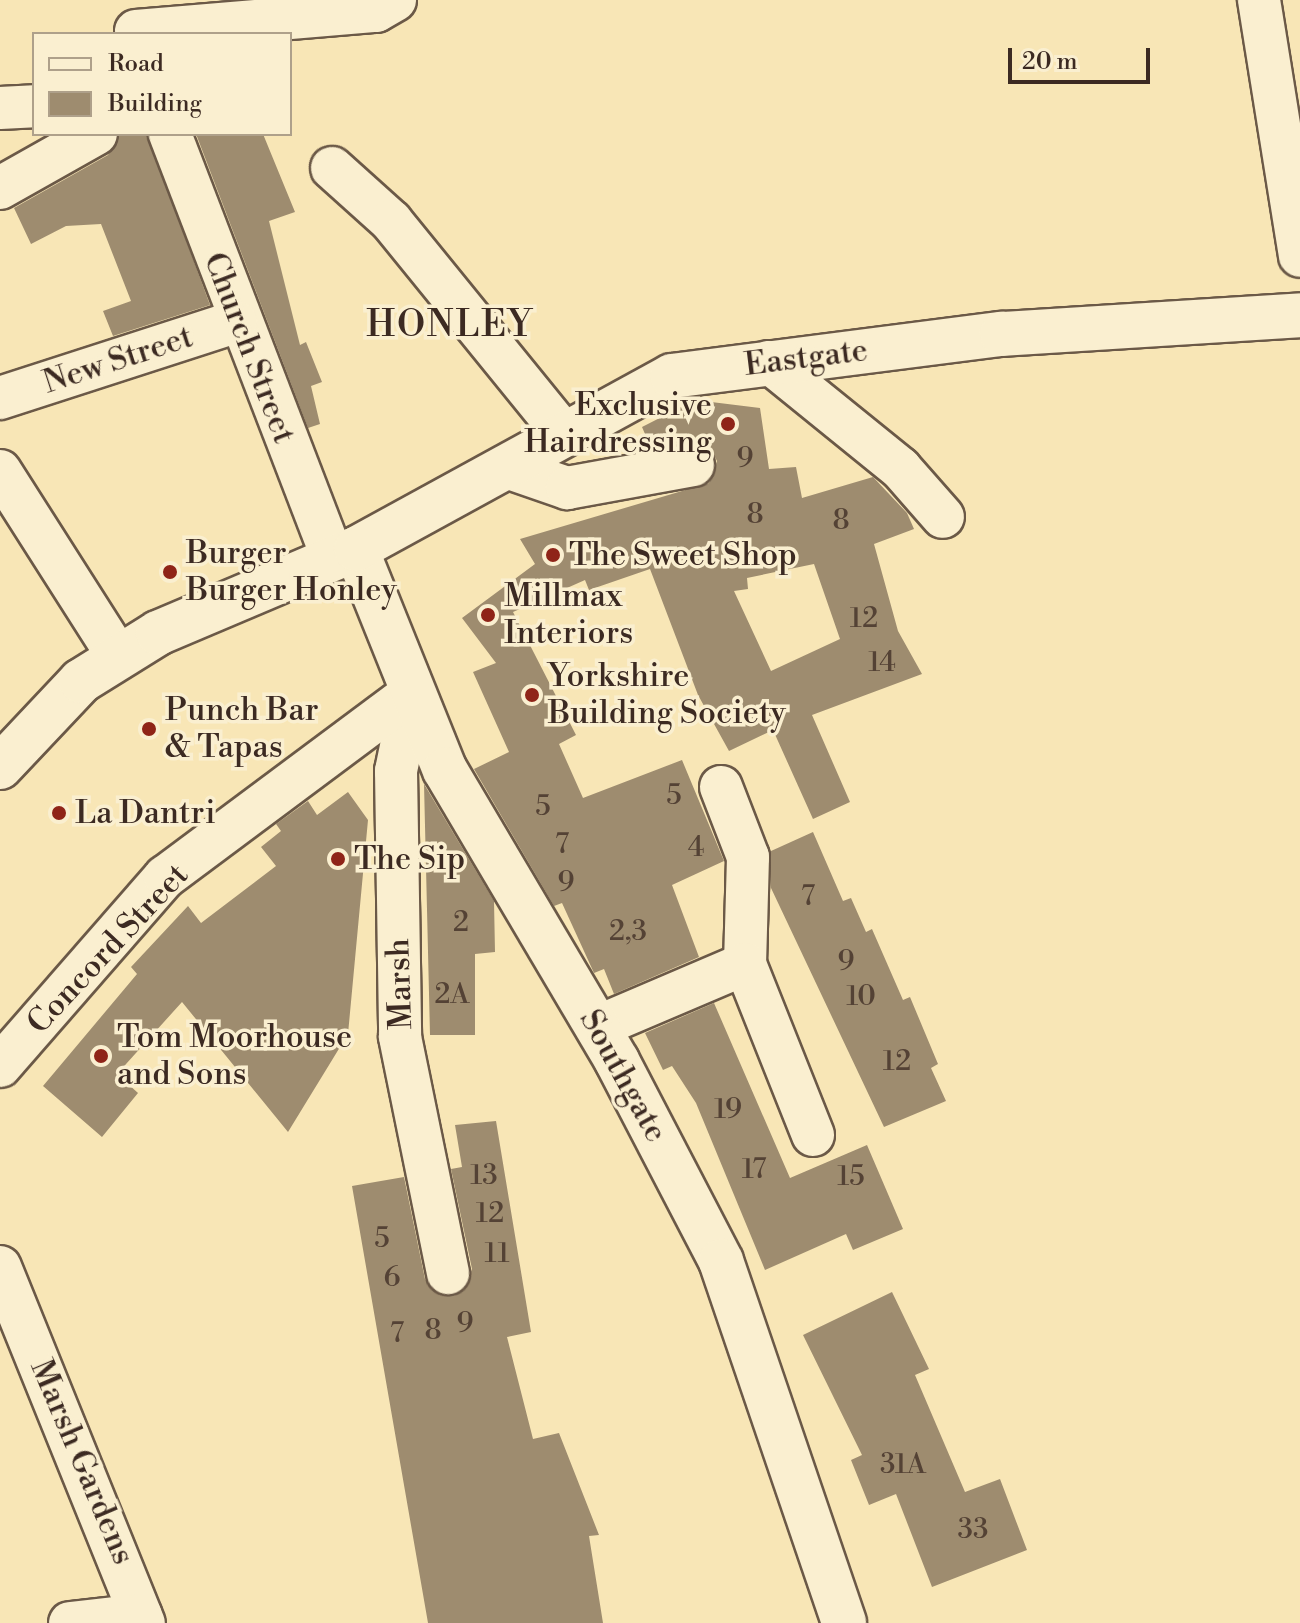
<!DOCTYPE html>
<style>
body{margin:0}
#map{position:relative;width:1300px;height:1623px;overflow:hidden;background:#f8e6b6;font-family:"Libre Bodoni",serif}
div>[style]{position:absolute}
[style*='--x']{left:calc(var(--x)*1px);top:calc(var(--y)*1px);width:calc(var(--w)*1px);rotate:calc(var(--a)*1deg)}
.building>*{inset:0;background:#9e8c6f}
.roads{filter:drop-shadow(2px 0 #6b5947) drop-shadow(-2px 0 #6b5947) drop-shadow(0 2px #6b5947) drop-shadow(0 -2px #6b5947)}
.minor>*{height:42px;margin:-21px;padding:0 21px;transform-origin:21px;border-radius:21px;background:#faefd0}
.tertiary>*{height:44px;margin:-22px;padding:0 22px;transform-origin:22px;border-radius:22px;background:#faefd0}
.dots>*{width:22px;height:22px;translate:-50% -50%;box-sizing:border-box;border:4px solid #faefd0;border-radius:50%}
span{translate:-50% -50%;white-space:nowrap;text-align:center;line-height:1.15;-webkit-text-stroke:7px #faefd0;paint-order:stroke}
.number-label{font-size:28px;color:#544235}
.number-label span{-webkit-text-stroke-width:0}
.street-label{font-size:32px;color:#3c2a22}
.poi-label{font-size:32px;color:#3c2a22}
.right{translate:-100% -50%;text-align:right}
.left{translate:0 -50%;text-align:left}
.quarter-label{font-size:36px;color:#3c2a22;letter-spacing:2px}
.legend{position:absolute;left:32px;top:32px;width:260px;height:104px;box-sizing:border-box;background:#faefd0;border:2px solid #aea08a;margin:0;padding:10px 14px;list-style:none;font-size:24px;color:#3c2a22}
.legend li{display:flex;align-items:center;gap:16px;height:40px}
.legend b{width:40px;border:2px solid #aea08a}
.scale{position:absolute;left:1008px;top:48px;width:142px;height:36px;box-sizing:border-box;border:4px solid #3c2a22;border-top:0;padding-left:10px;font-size:24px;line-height:28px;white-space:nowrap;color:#3c2a22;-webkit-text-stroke:6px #faefd0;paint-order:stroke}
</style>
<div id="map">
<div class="building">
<i style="clip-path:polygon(120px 134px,147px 134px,210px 305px,113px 336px,103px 311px,131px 301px,101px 224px,66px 226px,31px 244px,14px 208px,108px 155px)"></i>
<i style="clip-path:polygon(196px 134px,263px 134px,295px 212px,269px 221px,300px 345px,306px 342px,322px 382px,311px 386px,320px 424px,308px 428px)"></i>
<i style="clip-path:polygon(evenodd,695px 400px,760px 408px,769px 469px,796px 467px,802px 498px,873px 477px,907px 513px,914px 529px,874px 544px,898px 631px,922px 674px,812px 715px,850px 802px,813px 819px,773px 730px,729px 751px,698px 695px,650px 569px,589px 590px,585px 580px,513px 612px,576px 735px,559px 744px,583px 798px,682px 760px,724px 861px,672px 885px,699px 957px,614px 994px,604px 969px,594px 973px,562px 903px,554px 906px,474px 769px,509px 752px,473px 672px,496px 663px,462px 618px,535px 564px,520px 539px,709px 483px,717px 461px,711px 449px,689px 441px,651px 448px,642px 427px,695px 400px,814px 564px,840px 639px,771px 671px,734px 591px,748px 589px,747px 578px,814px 564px)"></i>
<i style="clip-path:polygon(424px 784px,494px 901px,495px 952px,475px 954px,475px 1035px,430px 1035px)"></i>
<i style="clip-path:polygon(348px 792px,368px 820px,348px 1034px,288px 1132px,182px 1002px,117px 1074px,138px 1093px,102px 1137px,43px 1086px,137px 974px,131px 967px,188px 906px,201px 923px,276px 866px,261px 847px,281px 831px,276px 824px,308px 801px,317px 815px)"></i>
<i style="clip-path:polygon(813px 832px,843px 901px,851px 898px,866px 932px,872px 929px,903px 1000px,910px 997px,938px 1064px,931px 1068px,946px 1101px,884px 1127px,771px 888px,771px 851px)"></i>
<i style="clip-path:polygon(714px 1003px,790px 1178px,867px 1145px,903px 1229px,853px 1250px,846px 1234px,765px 1270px,696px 1103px,672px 1066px,663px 1070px,645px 1033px)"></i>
<i style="clip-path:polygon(496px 1121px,531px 1332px,507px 1337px,533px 1439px,559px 1433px,599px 1535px,589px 1536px,603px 1623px,428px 1623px,352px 1186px,404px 1177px,425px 1279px,440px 1295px,454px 1296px,464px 1290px,472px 1269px,451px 1169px,462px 1167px,455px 1125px)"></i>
<i style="clip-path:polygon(892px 1292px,929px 1369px,915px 1375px,965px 1492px,1000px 1479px,1027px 1550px,932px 1587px,896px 1494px,869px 1505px,851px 1460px,862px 1455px,803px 1335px)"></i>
</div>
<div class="roads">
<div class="minor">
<i style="--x:1259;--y:0;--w:259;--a:80.9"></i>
<i style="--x:136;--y:31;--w:241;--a:-4.8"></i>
<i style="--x:376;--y:11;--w:22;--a:-30"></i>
<i style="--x:0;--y:108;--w:34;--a:-3"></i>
<i style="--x:170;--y:134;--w:455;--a:69"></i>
<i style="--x:332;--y:168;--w:79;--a:41.9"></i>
<i style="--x:391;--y:221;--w:274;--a:50.9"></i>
<i style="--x:0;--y:188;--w:110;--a:-29.4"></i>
<i style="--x:769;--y:362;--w:169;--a:39"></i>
<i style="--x:900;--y:468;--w:65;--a:48.7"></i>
<i style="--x:0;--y:398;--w:248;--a:-17.9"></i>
<i style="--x:506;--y:467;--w:65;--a:19"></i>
<i style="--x:567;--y:488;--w:128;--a:-10.3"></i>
<i style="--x:0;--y:471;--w:219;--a:57.5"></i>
<i style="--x:412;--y:693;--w:80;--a:101.6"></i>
<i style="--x:396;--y:771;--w:266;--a:89.1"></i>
<i style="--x:400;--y:1037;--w:241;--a:78.5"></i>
<i style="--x:721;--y:787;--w:75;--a:68.9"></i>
<i style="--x:748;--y:857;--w:107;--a:91.6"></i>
<i style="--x:745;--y:964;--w:184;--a:68.3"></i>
<i style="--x:597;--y:1027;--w:161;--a:-23.1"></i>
<i style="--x:0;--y:1066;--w:251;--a:-48.9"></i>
<i style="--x:165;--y:877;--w:308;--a:-36.7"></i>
<i style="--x:0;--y:1267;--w:384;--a:68"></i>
<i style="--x:70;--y:1623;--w:71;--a:-6.4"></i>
</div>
<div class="tertiary">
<i style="--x:356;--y:549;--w:238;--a:68.1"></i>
<i style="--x:445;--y:770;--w:338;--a:59.4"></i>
<i style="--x:617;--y:1061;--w:225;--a:62.5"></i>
<i style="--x:721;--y:1261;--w:382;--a:71.2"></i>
<i style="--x:0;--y:767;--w:118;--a:-46.7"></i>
<i style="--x:81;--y:681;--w:91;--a:-31.9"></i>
<i style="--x:158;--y:633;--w:215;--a:-23"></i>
<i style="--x:356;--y:549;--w:360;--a:-28.7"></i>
<i style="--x:672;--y:376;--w:333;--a:-7.3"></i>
<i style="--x:1002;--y:334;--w:299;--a:-3.6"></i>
</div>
</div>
<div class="dots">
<i style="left:728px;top:424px;background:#8f2418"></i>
<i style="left:553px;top:555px;background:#8f2418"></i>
<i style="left:170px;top:572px;background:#8f2418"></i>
<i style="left:488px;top:615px;background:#8f2418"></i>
<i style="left:532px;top:695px;background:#8f2418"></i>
<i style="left:149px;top:729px;background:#8f2418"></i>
<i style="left:59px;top:813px;background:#8f2418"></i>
<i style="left:338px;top:859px;background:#8f2418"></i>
<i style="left:101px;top:1056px;background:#8f2418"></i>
</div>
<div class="number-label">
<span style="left:745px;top:459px">9</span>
<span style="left:755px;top:515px">8</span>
<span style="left:841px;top:521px">8</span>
<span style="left:864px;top:619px">12</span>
<span style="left:882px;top:663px">14</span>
<span style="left:674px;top:796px">5</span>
<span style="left:543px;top:807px">5</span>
<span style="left:562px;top:845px">7</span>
<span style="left:696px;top:848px">4</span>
<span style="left:566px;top:883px">9</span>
<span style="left:808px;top:897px">7</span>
<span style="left:461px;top:923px">2</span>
<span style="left:628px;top:932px">2,3</span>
<span style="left:846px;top:962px">9</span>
<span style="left:452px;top:995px">2A</span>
<span style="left:861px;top:997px">10</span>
<span style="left:897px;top:1062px">12</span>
<span style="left:728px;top:1110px">19</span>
<span style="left:754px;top:1170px">17</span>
<span style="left:484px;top:1176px">13</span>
<span style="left:851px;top:1177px">15</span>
<span style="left:490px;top:1214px">12</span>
<span style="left:382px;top:1239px">5</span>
<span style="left:497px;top:1254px">11</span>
<span style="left:392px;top:1278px">6</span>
<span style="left:465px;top:1324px">9</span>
<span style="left:433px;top:1331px">8</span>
<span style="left:397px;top:1334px">7</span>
<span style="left:903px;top:1465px">31A</span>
<span style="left:973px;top:1530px">33</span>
</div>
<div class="street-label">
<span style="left:249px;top:348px;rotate:69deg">Church Street</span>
<span style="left:806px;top:358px;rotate:-7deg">Eastgate</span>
<span style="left:118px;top:360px;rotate:-18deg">New Street</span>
<span style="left:108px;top:949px;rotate:-47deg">Concord Street</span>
<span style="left:400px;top:984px;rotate:-92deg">Marsh</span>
<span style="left:623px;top:1076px;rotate:61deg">Southgate</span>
<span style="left:82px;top:1462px;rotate:67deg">Marsh Gardens</span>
</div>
<div class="poi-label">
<span class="right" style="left:712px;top:424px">Exclusive<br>Hairdressing</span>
<span class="left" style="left:186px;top:572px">Burger<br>Burger Honley</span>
<span class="left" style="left:569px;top:555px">The Sweet Shop</span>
<span class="left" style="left:504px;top:615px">Millmax<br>Interiors</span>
<span class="left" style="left:548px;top:695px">Yorkshire<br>Building Society</span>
<span class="left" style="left:165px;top:729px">Punch Bar<br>&amp; Tapas</span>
<span class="left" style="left:75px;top:813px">La Dantri</span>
<span class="left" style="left:354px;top:859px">The Sip</span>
<span class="left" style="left:117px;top:1056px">Tom Moorhouse<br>and Sons</span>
</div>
<div class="quarter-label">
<span style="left:450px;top:326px">HONLEY</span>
</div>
<ul class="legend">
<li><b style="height:10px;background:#faefd0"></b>Road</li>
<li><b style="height:22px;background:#9e8c6f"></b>Building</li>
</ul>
<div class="scale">20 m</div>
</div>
